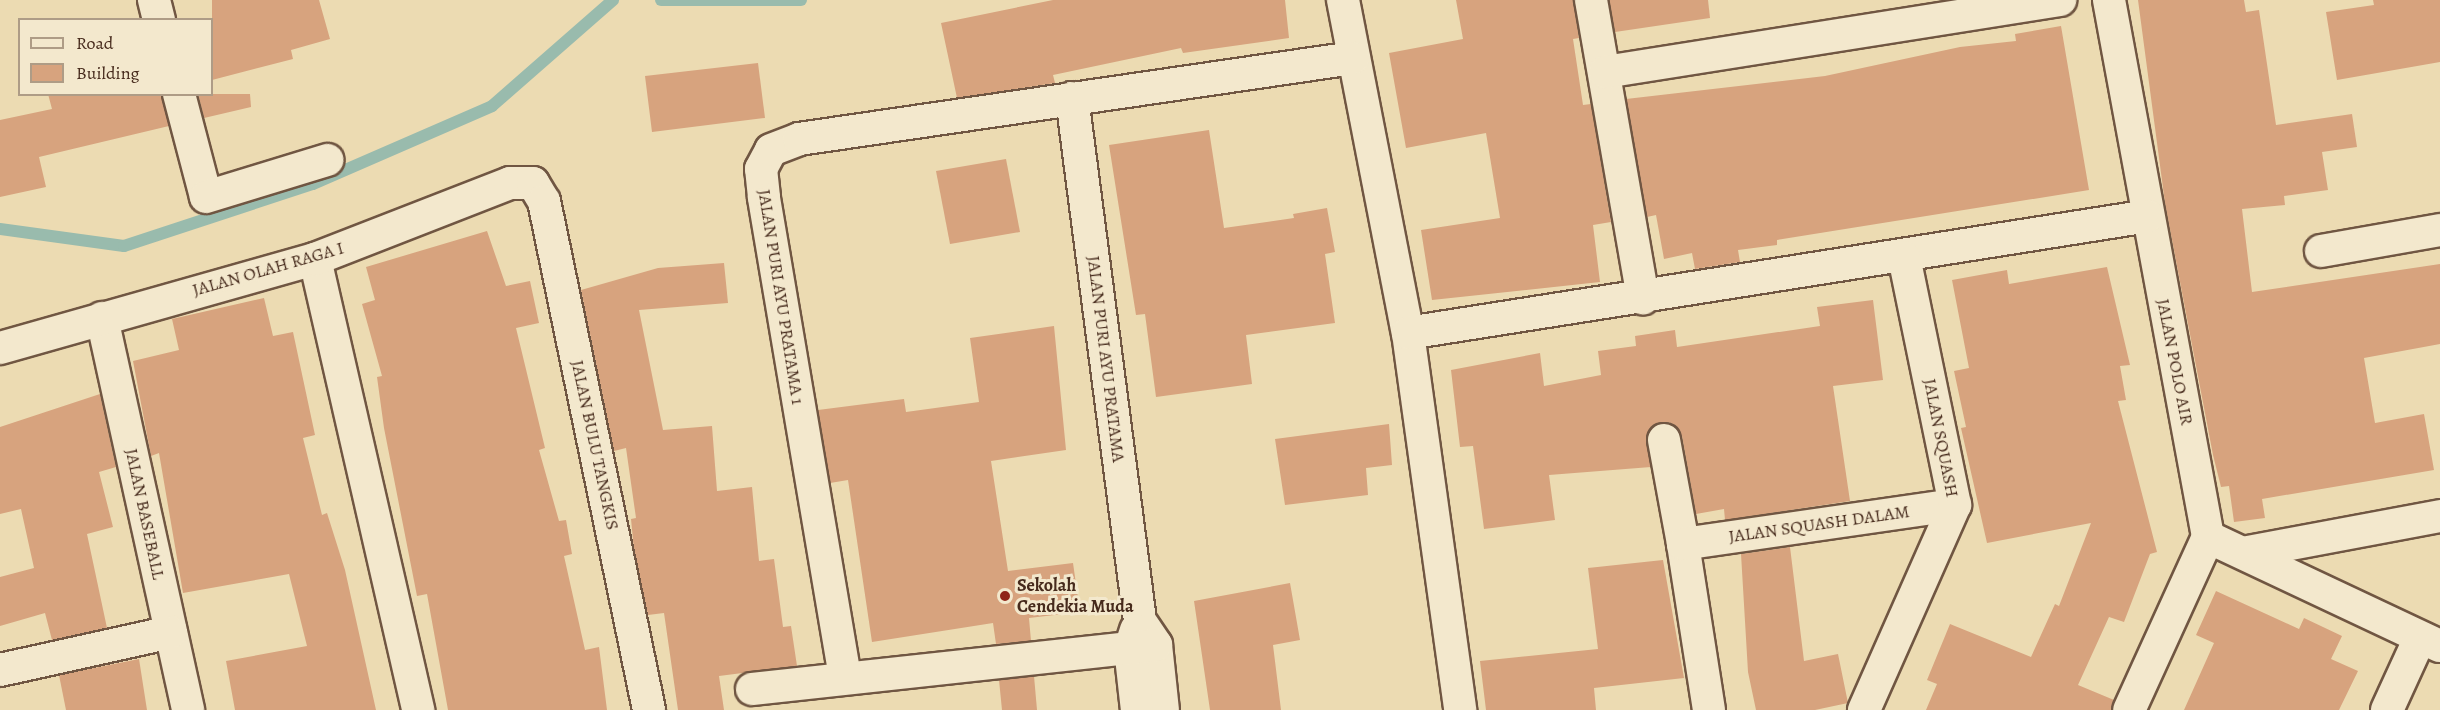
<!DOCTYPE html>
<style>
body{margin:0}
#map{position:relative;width:2440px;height:710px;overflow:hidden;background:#ecdbb2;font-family:Alegreya,serif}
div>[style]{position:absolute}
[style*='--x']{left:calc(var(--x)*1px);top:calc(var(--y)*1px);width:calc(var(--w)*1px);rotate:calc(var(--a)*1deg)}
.stream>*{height:12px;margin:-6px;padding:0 6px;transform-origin:6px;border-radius:6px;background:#99bbad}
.building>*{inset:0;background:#d7a37e}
.roads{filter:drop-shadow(2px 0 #705642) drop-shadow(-2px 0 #705642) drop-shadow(0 2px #705642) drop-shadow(0 -2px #705642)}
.street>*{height:32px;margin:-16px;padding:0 16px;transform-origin:16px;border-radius:16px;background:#f3e8cd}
.dots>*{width:16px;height:16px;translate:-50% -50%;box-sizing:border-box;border:3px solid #f3e8cd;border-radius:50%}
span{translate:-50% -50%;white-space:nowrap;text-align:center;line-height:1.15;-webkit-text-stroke:6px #f3e8cd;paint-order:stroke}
.street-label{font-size:18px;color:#462a1c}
.poi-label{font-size:18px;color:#462a1c;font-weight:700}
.left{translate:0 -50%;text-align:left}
.legend{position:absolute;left:18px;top:18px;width:195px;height:78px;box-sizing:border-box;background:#f3e8cd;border:2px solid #ae9c86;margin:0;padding:8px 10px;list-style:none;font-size:18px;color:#462a1c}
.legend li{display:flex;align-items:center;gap:12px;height:30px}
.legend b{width:30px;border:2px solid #ae9c86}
</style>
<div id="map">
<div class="stream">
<i style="--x:661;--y:0;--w:140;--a:0"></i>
<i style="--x:0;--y:229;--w:125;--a:7.8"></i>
<i style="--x:124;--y:246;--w:199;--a:-18.2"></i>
<i style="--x:313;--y:184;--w:195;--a:-23.5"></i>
<i style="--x:492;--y:106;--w:161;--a:-41.2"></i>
</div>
<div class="building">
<i style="clip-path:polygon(212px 0,319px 0,330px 39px,291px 50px,293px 59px,212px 80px)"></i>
<i style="clip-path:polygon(1053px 0,1285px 0,1289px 38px,1183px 53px,1181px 48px,1053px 75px,1055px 83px,957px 98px,941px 23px)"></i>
<i style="clip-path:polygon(1456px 0,1573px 0,1579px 38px,1573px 39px,1583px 105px,1591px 104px,1611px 222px,1593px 225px,1600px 282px,1432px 300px,1421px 230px,1500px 218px,1486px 133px,1406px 148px,1389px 53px,1463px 39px)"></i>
<i style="clip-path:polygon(1609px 0,1708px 0,1710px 18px,1615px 32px)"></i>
<i style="clip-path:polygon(2138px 0,2244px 0,2246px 12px,2259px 10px,2276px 125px,2352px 114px,2357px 147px,2322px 152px,2328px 190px,2284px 196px,2285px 205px,2242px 209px,2252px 292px,2440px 264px,2440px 344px,2364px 358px,2375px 423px,2424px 414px,2434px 470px,2262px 499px,2265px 518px,2234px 522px,2229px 486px,2221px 487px,2213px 455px,2165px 203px)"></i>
<i style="clip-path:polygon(2373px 0,2440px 0,2440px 62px,2337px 80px,2326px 12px,2374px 5px)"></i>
<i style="clip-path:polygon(2061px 26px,2089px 190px,1777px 240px,1777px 245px,1738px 250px,1740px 262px,1695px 269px,1692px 253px,1664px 259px,1656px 215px,1647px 217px,1626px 99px,1825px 76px,1960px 47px,2016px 41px,2015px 34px)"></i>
<i style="clip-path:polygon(758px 63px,765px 118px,652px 132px,645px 76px)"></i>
<i style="clip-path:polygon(48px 94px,162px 94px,169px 126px,39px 157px,46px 187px,0 197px,0 120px,52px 109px)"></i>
<i style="clip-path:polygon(198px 94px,250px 94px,251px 107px,204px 118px)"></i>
<i style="clip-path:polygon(1209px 130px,1224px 228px,1294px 218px,1293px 214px,1327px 208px,1335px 252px,1325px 254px,1335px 323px,1246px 335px,1252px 384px,1156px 397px,1145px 314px,1136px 315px,1109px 145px)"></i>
<i style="clip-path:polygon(1006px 159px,1020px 232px,950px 244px,936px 171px)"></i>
<i style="clip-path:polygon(487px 231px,506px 286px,530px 281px,539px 323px,516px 328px,545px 448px,539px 450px,559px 521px,566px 520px,572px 554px,564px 556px,585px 650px,599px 647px,607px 710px,448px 710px,427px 594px,417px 596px,384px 428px,377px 377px,382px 376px,362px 304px,375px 300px,366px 267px)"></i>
<i style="clip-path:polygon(724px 263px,728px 303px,639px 310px,663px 430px,712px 426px,717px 491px,752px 487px,759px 561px,774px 559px,783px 627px,791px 626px,797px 666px,719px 676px,724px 710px,678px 710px,664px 613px,648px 615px,634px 550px,631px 519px,636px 518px,626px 448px,614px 451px,581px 290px,658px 268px)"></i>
<i style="clip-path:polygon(2107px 267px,2130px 365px,2120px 366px,2126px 400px,2118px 401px,2157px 552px,2150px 554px,2124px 622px,2109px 617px,2078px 685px,2114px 700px,2111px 710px,1926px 710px,1937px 684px,1927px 680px,1950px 624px,2031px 657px,2055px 604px,2059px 606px,2091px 523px,1987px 543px,1961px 428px,1966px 427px,1954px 371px,1969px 368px,1952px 280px,2007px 270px,2009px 284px)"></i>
<i style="clip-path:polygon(264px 298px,273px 336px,293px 332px,315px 435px,303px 438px,322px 515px,327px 513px,345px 570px,376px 710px,235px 710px,226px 661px,307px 646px,289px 574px,183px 593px,159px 453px,151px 456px,133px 361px,179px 350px,172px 319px)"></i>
<i style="clip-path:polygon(1873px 300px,1883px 380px,1833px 386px,1850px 501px,1725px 520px,1724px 509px,1696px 514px,1682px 436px,1671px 423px,1661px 422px,1647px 435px,1651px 467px,1549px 475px,1555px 520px,1484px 529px,1473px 446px,1460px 447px,1451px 370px,1540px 353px,1544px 386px,1601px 375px,1598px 351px,1636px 346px,1635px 336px,1675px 330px,1677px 347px,1820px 326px,1817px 307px)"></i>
<i style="clip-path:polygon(1054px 326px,1066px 450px,991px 461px,1008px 571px,1073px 563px,1080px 612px,1029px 618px,1031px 641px,996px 644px,993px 623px,872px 642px,848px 480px,830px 483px,818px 410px,904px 399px,906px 412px,979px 402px,970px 338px)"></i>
<i style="clip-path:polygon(100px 394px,116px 467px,99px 472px,113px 527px,87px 534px,107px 628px,52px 640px,45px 613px,0 626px,0 577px,34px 568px,21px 509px,0 514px,0 427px)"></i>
<i style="clip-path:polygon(1389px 424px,1392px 465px,1366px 468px,1368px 495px,1285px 505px,1275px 439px)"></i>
<i style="clip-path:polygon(1790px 547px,1804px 661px,1838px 654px,1848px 703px,1815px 710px,1756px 710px,1748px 672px,1741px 554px)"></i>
<i style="clip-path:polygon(1663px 560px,1684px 678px,1594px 688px,1596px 710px,1486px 710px,1480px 661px,1598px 649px,1588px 568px)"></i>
<i style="clip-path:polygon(1290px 583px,1300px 640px,1273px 645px,1281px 710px,1210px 710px,1194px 601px)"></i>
<i style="clip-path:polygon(2216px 591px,2299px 629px,2304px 618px,2342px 636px,2331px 659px,2358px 671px,2339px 710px,2184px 710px,2214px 643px,2196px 635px)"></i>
<i style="clip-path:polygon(139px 659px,147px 710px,66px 710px,59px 675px)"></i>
<i style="clip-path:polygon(1034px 676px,1037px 710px,1002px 710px,999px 680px)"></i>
</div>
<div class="roads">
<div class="street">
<i style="--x:154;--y:0;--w:21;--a:76"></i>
<i style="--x:1343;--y:0;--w:339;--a:79"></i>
<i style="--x:1408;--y:333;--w:381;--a:82.1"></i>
<i style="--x:1591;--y:0;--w:303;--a:80.1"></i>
<i style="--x:2109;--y:0;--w:546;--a:79.55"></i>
<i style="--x:2208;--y:537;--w:190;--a:114.5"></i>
<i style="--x:1605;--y:72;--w:461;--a:-9"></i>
<i style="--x:179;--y:94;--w:106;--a:75.3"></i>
<i style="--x:206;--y:197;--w:127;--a:-17"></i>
<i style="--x:1072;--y:98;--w:527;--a:82.59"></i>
<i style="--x:1140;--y:621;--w:29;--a:56"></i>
<i style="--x:1156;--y:645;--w:65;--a:83.9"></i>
<i style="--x:2321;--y:251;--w:121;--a:-10"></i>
<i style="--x:315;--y:259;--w:463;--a:77.1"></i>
<i style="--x:102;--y:318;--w:401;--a:77.6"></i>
<i style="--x:1408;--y:333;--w:749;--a:-8.98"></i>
<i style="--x:0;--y:348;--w:327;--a:-15.8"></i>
<i style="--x:315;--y:259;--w:209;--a:-21.3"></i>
<i style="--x:510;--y:183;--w:23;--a:0"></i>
<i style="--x:533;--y:183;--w:21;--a:59"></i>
<i style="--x:544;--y:201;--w:520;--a:78.34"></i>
<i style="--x:1664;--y:440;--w:106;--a:79.6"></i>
<i style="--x:2208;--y:537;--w:256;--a:25.2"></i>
<i style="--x:2248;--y:552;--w:195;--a:-10.6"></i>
<i style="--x:1136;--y:630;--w:19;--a:108"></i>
<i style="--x:1130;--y:648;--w:62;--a:83.6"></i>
<i style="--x:0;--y:670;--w:175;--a:-12.5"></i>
<i style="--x:845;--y:677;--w:487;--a:-99.6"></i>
<i style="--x:764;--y:197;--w:28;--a:-96"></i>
<i style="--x:761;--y:169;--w:21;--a:-62"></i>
<i style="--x:771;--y:150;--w:30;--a:-21"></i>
<i style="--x:799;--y:139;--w:560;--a:-8.32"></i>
<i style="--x:752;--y:689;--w:406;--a:-6.2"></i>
<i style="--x:1709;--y:710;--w:168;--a:-98.9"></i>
<i style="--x:1683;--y:544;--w:275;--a:-8.2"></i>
<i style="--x:1864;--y:710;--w:224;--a:-66.1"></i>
<i style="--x:1955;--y:505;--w:253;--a:-101.6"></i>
<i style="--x:2387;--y:710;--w:79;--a:-65.4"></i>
</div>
</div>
<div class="dots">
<i style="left:1005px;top:596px;background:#8f2418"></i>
</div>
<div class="street-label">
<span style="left:268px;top:269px;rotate:-16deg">JALAN OLAH RAGA I</span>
<span style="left:781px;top:297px;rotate:81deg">JALAN PURI AYU PRATAMA 1</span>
<span style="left:1106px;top:359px;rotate:83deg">JALAN PURI AYU PRATAMA</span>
<span style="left:2175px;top:362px;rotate:79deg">JALAN POLO AIR</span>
<span style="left:1941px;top:438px;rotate:79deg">JALAN SQUASH</span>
<span style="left:595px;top:445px;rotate:78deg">JALAN BULU TANGKIS</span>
<span style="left:145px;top:514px;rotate:78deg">JALAN BASEBALL</span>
<span style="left:1819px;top:524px;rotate:-8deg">JALAN SQUASH DALAM</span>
</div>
<div class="poi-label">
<span class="left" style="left:1017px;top:596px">Sekolah<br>Cendekia Muda</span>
</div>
<ul class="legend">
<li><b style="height:8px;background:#f3e8cd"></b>Road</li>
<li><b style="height:16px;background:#d7a37e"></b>Building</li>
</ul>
</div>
